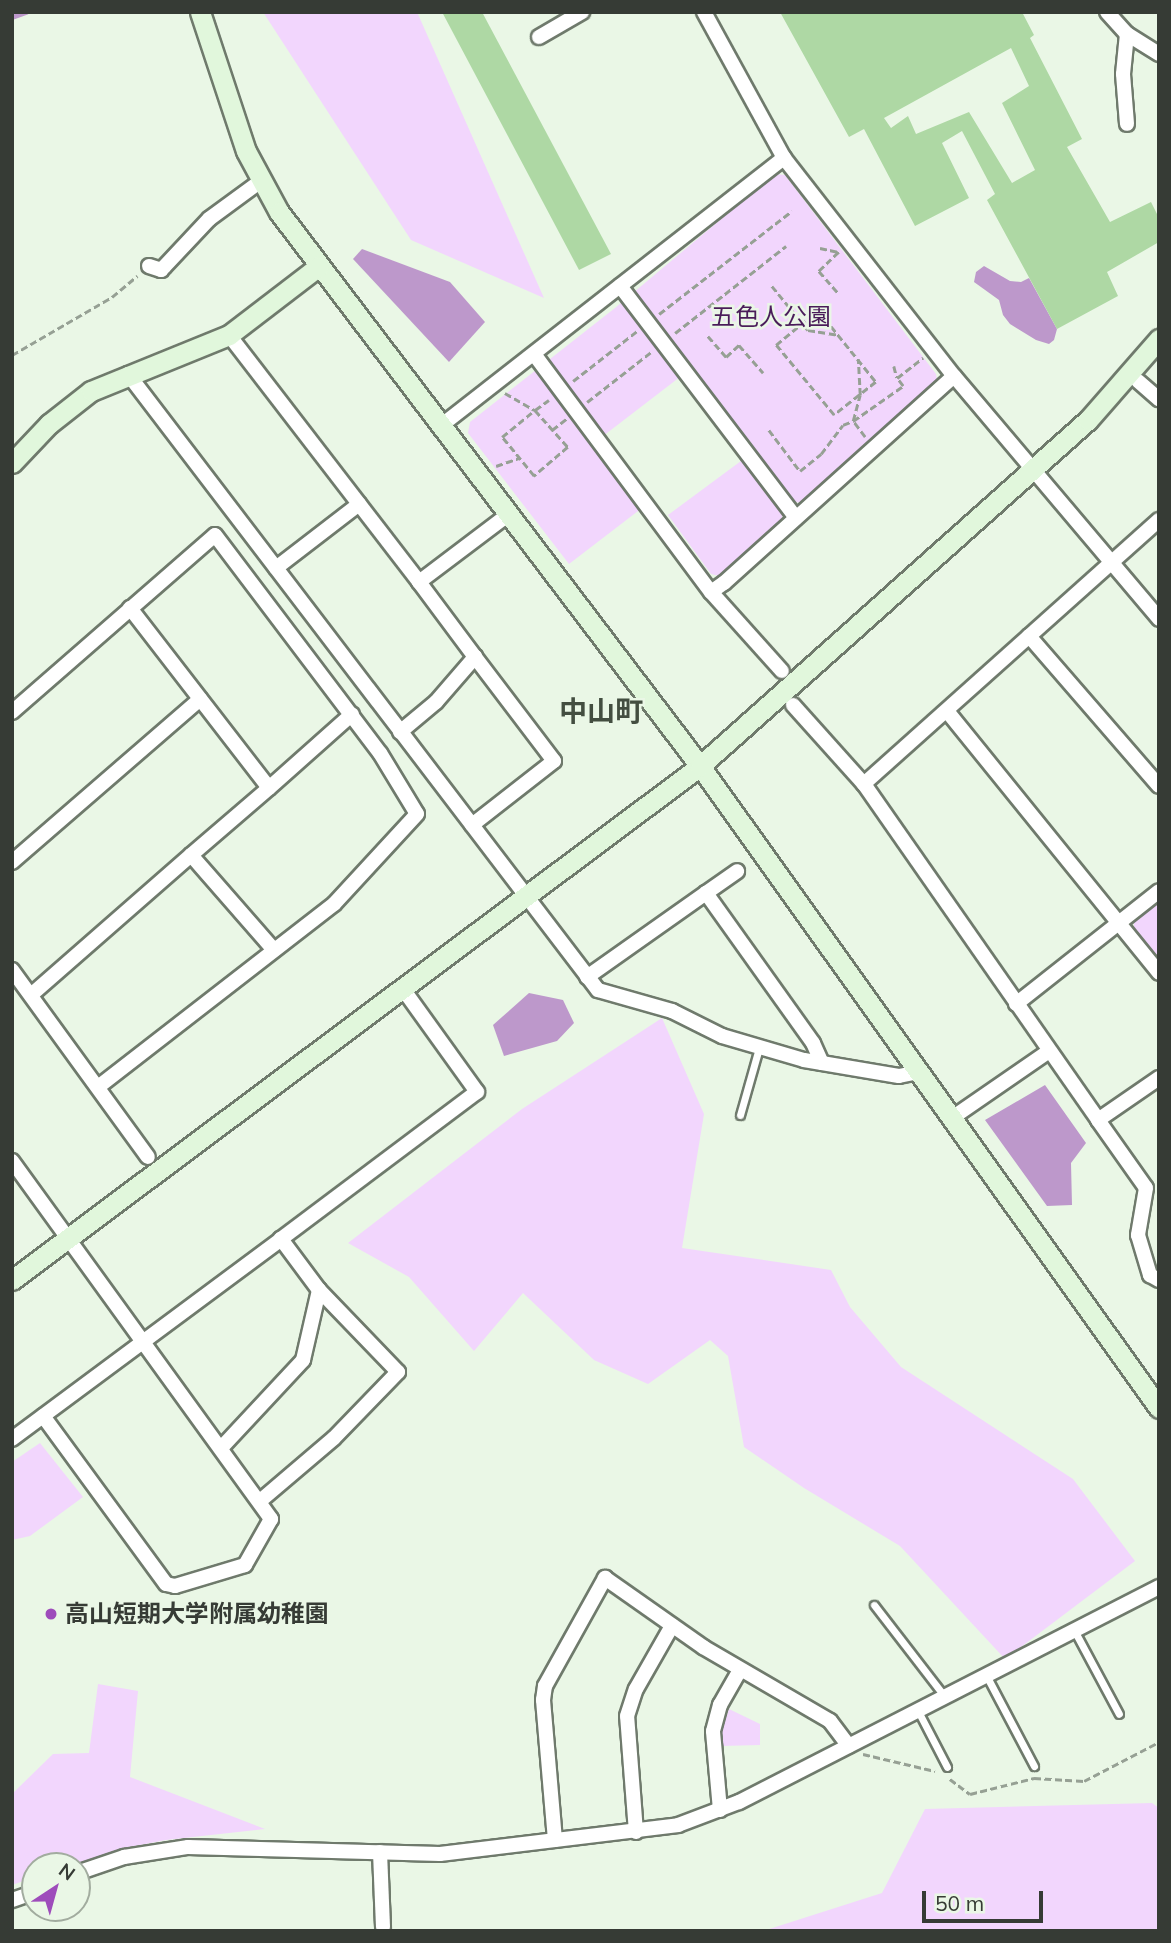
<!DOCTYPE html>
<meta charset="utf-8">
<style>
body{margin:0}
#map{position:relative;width:1171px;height:1943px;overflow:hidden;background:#eaf7e6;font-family:Mulish,"Noto Sans JP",sans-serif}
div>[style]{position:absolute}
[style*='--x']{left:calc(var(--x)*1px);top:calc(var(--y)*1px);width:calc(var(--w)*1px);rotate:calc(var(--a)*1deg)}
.green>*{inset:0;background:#f2d6fd}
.water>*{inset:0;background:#bd98cb}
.stream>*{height:4.5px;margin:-2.25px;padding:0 2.25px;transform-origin:2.25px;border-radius:2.25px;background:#bd98cb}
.building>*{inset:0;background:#aed8a4}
.path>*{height:2.5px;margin-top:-1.25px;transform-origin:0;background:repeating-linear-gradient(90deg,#96a094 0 7px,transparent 0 10.5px)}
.roads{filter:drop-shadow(2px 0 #6f7a6c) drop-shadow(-2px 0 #6f7a6c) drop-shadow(0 2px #6f7a6c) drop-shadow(0 -2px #6f7a6c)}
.lane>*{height:7px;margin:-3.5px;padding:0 3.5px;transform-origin:3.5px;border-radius:3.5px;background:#fff}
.street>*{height:14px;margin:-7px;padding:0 7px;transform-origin:7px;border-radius:7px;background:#fff}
.secondary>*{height:19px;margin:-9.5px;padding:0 9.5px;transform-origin:9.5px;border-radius:9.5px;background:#e1f7dc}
.dots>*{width:19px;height:19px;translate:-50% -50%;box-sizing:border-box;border:4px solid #eaf7e6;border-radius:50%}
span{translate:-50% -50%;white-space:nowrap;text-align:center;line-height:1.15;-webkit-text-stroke:5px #eaf7e6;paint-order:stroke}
.park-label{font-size:24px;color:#4a1c5a}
.poi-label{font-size:24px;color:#363b35;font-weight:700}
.left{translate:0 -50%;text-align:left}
.quarter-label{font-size:28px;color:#434e40;font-weight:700}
.frame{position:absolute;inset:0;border:14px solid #363b35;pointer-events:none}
.north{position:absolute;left:21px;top:1852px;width:70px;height:70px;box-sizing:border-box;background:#eaf7e6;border:2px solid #a2ac9f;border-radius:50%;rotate:36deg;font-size:19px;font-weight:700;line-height:28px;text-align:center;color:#363b35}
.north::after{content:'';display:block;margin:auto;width:24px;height:32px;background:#9e4cbb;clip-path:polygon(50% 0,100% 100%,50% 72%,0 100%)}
.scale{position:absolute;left:922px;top:1891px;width:121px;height:32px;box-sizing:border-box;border:4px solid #363b35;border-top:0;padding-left:9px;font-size:21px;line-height:24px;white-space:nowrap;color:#363b35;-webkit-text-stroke:5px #eaf7e6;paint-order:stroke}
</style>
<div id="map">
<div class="green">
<i style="clip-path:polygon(263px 12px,417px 12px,544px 298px,411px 240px)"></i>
<i style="clip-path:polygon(775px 174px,785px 175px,936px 374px,937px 380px,800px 503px,793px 501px,689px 370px,594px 443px,642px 508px,569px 564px,468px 433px,470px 422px,615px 308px)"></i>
<i style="clip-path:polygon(741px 461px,783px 515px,780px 521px,719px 576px,711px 574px,668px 515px)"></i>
<i style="clip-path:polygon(1159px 901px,1159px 961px,1134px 930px,1134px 921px)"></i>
<i style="clip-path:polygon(662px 1018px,704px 1114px,682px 1248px,831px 1270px,850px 1307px,901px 1367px,1073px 1479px,1135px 1561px,1005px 1659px,900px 1546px,804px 1488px,744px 1447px,728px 1356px,710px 1340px,648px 1384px,594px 1360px,523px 1293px,474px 1351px,409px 1277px,348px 1243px,522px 1109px)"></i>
<i style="clip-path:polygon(40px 1443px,83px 1497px,30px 1536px,12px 1540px,12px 1462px)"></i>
<i style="clip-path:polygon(98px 1684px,138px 1691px,130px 1777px,265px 1829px,166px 1840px,120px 1849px,70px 1866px,35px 1866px,35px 1877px,12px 1885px,12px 1794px,53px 1754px,89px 1753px)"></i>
<i style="clip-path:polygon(729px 1709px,760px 1724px,760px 1745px,721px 1746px,721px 1733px)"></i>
<i style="clip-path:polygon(1152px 1803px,1159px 1808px,1159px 1931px,763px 1931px,882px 1893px,925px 1809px)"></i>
</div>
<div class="water">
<i style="clip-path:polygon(362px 249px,450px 282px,485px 322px,449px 362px,353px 259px)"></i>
<i style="clip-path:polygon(984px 266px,1010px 281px,1021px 282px,1029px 278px,1057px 329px,1054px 340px,1049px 344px,1036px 340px,1010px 324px,1003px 315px,999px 300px,974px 282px,976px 272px)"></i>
<i style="clip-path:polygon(529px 993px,563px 1000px,574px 1023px,557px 1041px,504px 1056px,493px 1025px)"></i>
<i style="clip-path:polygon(1045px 1085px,1086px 1143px,1071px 1163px,1072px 1205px,1047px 1206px,985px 1120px)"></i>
</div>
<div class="stream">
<i style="--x:12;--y:17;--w:15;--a:-20"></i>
</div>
<div class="building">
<i style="clip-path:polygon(442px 12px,482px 12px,611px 254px,579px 270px)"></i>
<i style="clip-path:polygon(evenodd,780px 12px,1022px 12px,1034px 35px,1030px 38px,1082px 139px,1067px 147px,1110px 222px,1151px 202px,1159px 218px,1159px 242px,1107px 272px,1118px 296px,1057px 329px,987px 200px,995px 194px,962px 131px,942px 143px,969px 198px,915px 226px,864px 129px,849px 137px,780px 12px,1011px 48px,1029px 86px,1002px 103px,1035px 170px,1012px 183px,969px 112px,916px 134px,908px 116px,891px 128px,884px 118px,1011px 48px)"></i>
</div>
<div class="path">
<i style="--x:820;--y:248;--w:19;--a:12"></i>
<i style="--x:839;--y:252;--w:28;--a:136"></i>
<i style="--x:819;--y:271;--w:30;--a:49"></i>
<i style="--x:772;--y:286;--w:57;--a:50.7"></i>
<i style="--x:808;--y:330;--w:30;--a:9"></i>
<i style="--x:818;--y:310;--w:92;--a:51.1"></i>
<i style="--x:876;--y:382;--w:53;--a:141.8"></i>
<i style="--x:834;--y:415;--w:91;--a:-129.6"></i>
<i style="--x:776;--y:345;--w:55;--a:-39.8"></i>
<i style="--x:659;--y:314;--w:168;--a:-37.8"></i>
<i style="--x:675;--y:333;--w:141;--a:-38.1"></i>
<i style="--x:708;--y:336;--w:28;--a:49"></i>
<i style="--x:726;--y:357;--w:18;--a:-43"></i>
<i style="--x:739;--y:345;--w:37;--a:49"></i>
<i style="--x:12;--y:355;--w:116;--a:-30.1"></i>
<i style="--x:112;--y:297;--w:33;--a:-40"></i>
<i style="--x:894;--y:366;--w:12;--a:76"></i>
<i style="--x:897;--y:378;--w:33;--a:-38"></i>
<i style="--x:573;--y:381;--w:81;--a:-38"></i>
<i style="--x:505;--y:393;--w:34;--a:30"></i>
<i style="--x:535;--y:410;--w:50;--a:48.3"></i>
<i style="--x:568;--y:447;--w:45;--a:139.5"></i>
<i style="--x:534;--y:476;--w:50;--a:-129.4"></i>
<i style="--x:502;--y:437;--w:43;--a:-39.3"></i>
<i style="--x:535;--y:410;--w:17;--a:-36"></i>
<i style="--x:587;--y:402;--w:81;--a:-38"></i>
<i style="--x:552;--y:430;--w:18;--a:-38"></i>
<i style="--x:769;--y:430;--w:51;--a:52.9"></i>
<i style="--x:800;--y:471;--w:27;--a:-39"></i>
<i style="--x:821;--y:454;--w:36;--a:-53"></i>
<i style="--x:843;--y:425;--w:11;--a:-22"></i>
<i style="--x:853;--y:421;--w:27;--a:-75"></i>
<i style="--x:860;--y:395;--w:36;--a:-93"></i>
<i style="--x:865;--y:437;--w:20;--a:-127"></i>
<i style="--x:853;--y:421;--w:61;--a:-35"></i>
<i style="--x:903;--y:386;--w:10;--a:-127"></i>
<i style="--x:496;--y:466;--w:24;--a:-19"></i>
<i style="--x:863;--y:1754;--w:74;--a:13.3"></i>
<i style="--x:950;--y:1779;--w:25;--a:37"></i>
<i style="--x:970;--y:1794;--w:66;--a:-14"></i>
<i style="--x:1034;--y:1778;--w:50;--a:3.4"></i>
<i style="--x:1084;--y:1781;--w:85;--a:-27.5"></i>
</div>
<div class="roads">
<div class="lane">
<i style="--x:740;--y:1115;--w:70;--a:-74.2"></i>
<i style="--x:874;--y:1605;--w:116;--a:52.3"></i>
<i style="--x:1074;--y:1630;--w:95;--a:61.8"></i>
<i style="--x:986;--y:1675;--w:103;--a:62.2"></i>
<i style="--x:918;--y:1711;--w:63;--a:62.6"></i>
</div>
<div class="street">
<i style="--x:704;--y:12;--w:166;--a:61.3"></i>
<i style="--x:784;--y:158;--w:276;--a:52.1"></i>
<i style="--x:954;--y:376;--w:318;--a:49.8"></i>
<i style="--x:1107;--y:12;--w:30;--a:48"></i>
<i style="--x:1127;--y:34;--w:38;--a:32"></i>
<i style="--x:1127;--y:34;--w:40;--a:95.7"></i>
<i style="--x:1123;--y:74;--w:50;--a:85.4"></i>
<i style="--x:539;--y:37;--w:50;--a:-30.2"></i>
<i style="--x:149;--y:266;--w:13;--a:18"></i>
<i style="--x:161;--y:270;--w:4;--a:-45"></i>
<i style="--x:164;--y:267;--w:66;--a:-46.8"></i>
<i style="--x:209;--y:219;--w:64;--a:-36.2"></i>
<i style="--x:620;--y:286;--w:291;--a:52.8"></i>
<i style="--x:229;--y:335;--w:312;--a:52.4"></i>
<i style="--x:419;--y:582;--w:113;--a:-37.1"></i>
<i style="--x:534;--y:354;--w:297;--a:53.4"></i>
<i style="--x:711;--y:592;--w:16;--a:-35"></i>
<i style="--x:724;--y:583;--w:309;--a:-42"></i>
<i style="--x:128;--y:374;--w:775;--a:52.66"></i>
<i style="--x:598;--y:990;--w:77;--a:15.8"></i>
<i style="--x:672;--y:1011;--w:56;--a:26.6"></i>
<i style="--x:722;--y:1036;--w:85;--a:16.3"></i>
<i style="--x:804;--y:1060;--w:96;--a:9.6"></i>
<i style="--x:899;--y:1076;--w:19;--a:-12"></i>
<i style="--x:1138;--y:381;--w:28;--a:41"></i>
<i style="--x:442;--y:425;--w:434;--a:-38"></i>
<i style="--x:1159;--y:520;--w:396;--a:138.2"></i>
<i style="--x:864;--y:784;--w:409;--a:55.1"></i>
<i style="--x:1098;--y:1120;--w:74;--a:-34.5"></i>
<i style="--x:276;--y:568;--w:105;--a:-37.6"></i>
<i style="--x:711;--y:592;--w:106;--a:48.1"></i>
<i style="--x:130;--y:608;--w:227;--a:52.3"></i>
<i style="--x:269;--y:788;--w:103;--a:139.3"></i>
<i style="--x:191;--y:855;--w:126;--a:48.9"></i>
<i style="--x:1029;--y:636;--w:198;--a:49.1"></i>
<i style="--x:793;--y:705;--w:106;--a:48.1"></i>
<i style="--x:947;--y:711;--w:337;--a:51"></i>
<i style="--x:12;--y:712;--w:269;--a:-41.1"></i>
<i style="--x:215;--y:535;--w:273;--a:52.9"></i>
<i style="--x:380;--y:753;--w:71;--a:58.8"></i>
<i style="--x:417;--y:814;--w:122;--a:132.7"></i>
<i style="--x:334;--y:904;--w:297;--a:142.2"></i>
<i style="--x:400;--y:732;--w:47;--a:-39.8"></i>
<i style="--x:436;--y:702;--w:60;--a:-49.1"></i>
<i style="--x:475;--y:657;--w:94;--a:-126.7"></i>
<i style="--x:269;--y:788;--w:111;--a:-41.7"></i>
<i style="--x:472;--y:825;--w:104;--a:-38"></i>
<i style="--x:554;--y:761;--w:131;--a:-127.2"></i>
<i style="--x:12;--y:862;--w:249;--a:-40.9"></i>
<i style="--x:706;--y:893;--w:38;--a:-35"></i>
<i style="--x:12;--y:970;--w:231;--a:54"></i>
<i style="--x:587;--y:977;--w:146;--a:-35.2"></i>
<i style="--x:706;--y:893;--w:184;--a:54.5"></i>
<i style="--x:813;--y:1043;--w:22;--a:66"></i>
<i style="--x:31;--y:995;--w:213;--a:-41.2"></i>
<i style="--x:1016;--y:1004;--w:182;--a:-38.3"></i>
<i style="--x:952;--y:1118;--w:118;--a:-34.6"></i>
<i style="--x:1098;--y:1120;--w:83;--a:54.8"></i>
<i style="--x:1146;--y:1188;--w:48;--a:99.7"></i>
<i style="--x:1138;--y:1235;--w:42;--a:73.3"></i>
<i style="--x:1150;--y:1275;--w:10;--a:29"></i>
<i style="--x:12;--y:1161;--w:442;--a:54.1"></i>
<i style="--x:271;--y:1519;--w:53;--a:119.5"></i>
<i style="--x:245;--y:1565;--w:73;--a:163.3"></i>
<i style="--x:175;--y:1586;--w:9;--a:-167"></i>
<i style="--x:166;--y:1584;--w:208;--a:-126.2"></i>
<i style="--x:12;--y:1439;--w:335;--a:-36.6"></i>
<i style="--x:222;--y:1447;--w:119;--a:-47"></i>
<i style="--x:303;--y:1360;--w:72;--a:-77.1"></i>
<i style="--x:319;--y:1290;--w:64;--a:-126.7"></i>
<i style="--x:281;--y:1239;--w:245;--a:-36.9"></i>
<i style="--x:477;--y:1092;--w:127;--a:-125.7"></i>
<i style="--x:260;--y:1501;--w:97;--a:-40.4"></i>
<i style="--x:334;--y:1438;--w:92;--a:-45.9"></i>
<i style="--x:398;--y:1372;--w:114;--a:-133.9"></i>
<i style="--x:720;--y:1810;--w:79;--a:-95.1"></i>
<i style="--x:713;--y:1731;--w:27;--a:-75"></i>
<i style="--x:720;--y:1705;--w:40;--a:-60.3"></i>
<i style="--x:636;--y:1832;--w:116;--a:-94.4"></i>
<i style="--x:627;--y:1716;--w:28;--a:-72"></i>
<i style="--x:636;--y:1689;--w:73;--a:-60.3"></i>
<i style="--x:555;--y:1840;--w:141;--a:-94.9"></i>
<i style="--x:543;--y:1700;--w:14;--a:-82"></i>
<i style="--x:545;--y:1686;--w:124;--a:-60.9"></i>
<i style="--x:605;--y:1578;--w:120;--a:35.1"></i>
<i style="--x:703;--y:1647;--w:147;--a:30.2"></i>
<i style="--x:830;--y:1721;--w:31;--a:53"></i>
<i style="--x:380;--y:1852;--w:75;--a:87.7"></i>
<i style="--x:77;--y:1873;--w:50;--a:-18.8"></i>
<i style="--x:124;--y:1857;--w:65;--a:-8.9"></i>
<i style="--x:188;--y:1847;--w:252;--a:1.6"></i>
<i style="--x:440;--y:1854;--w:240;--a:-6.9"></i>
<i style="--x:678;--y:1825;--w:65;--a:-20.7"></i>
<i style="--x:739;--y:1802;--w:472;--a:-27.1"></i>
<i style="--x:12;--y:1900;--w:24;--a:-19"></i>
</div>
<div class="secondary">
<i style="--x:200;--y:12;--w:146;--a:71.7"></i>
<i style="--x:246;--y:151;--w:69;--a:61.6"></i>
<i style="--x:279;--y:212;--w:696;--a:52.77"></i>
<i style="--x:700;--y:766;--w:789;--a:54.44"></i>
<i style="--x:12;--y:463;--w:54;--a:-46.5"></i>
<i style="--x:49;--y:424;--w:53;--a:-38.2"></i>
<i style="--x:91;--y:391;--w:149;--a:-22.1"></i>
<i style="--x:229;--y:335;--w:113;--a:-37.5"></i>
<i style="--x:12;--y:1280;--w:859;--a:-36.76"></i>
<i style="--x:700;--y:766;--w:520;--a:-41.73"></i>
<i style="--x:1088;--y:420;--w:108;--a:-48.8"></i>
</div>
</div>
<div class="dots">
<i style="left:51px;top:1614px;background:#9e4cbb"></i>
</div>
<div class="park-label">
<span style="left:771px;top:317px">五色人公園</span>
</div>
<div class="poi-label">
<span class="left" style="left:65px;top:1614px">高山短期大学附属幼稚園</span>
</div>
<div class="quarter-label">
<span style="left:601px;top:711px">中山町</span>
</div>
<div class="frame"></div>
<div class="north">N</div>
<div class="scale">50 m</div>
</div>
